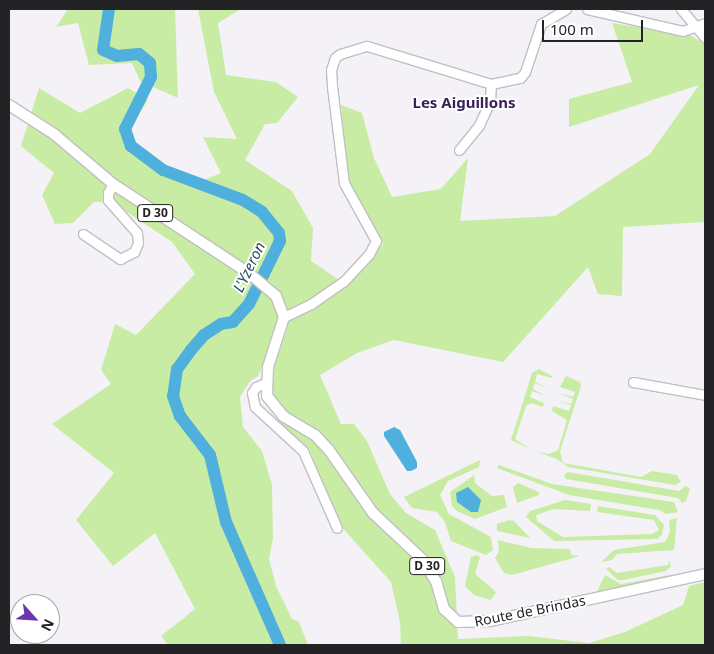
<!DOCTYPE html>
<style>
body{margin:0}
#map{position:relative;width:714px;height:654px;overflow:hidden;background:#f4f2f7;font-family:"Noto Sans",sans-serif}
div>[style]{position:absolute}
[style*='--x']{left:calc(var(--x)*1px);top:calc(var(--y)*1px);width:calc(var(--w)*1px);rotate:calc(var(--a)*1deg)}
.green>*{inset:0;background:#c8eca3}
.water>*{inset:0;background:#4fafdd}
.river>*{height:12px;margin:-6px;padding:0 6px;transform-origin:6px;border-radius:6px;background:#4fafdd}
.roads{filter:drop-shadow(1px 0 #c1bfc4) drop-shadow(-1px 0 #c1bfc4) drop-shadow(0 1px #c1bfc4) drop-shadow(0 -1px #c1bfc4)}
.minor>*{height:9px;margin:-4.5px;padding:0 4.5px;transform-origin:4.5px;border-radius:4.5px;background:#fff}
.major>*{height:10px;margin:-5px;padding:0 5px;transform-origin:5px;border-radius:5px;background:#fff}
span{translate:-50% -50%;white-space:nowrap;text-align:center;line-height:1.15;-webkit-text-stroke:4px #fff;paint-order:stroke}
.shield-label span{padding:1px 4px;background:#fff;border:1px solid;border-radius:4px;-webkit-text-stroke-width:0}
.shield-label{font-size:12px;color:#232224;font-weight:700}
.street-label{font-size:14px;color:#232224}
.neighbourhood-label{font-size:15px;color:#392059;font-weight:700}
.water-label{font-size:15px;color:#244c60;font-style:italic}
.frame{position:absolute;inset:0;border:10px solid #232224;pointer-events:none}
.north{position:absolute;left:10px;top:594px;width:50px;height:50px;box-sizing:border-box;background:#fff;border:1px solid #a7a7a7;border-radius:50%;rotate:116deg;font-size:14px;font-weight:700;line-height:20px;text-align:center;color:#232224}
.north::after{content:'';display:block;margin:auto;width:18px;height:22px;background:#6c36ac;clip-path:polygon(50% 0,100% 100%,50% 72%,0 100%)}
.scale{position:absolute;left:542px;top:20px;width:101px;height:22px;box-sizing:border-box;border:2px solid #232224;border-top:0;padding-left:6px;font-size:15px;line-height:18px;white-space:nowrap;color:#232224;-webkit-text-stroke:4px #fff;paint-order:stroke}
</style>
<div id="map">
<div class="green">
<i style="clip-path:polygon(68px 9px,175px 9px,178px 98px,140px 81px,132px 63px,89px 65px,78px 23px,56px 27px)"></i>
<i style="clip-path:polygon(198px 9px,241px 9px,218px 23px,226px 75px,276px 82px,298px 97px,277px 123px,265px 124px,245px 160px,292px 191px,313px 228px,311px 261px,339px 280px,290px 313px,279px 317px,277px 332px,258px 376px,250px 381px,240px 397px,243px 427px,262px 451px,272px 485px,273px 538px,269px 559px,276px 586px,292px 619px,299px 622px,308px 645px,168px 645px,161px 636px,195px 609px,155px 533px,113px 566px,76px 520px,114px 473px,52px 424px,111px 384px,101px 370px,115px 324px,136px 335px,195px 274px,172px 242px,112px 202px,94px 202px,73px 223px,55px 224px,42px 195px,54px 173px,21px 146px,39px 88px,80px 113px,128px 88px,148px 100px,129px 129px,133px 144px,164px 166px,201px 181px,221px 173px,203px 137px,237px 139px,214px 92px)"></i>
<i style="clip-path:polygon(612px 23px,690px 35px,705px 44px,705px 222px,623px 227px,622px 296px,598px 294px,588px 267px,503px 362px,394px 340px,357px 353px,320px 375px,341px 424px,354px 424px,367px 441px,390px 494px,406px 513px,435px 530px,455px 577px,458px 639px,528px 636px,589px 643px,625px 632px,683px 605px,689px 586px,705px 582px,705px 645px,401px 645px,400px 622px,391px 582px,339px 524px,309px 448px,277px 421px,285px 411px,274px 396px,271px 378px,291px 316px,345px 284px,383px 244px,348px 182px,341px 105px,362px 113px,374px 158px,392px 197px,441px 189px,468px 158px,460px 221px,555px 216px,650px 154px,699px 85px,569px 127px,569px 99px,632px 82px)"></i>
<i style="clip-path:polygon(539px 369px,552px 376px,552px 378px,537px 374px,535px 382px,548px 388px,534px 383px,533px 389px,546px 396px,532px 391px,530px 397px,544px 403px,543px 407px,531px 403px,526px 406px,515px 439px,530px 449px,511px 440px,532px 373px)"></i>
<i style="clip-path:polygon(566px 376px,580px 382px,581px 386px,560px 451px,563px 463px,641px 477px,652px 471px,677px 475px,681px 482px,675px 485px,568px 467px,557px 459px,535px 451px,549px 454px,558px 450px,567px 420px,552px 411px,553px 406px,569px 411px,571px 405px,556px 400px,571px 404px,573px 399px,558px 393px,573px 397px,575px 392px,560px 387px)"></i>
<i style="clip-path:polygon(480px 460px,479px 467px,448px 481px,440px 495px,449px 514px,491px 537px,493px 550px,486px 555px,451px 541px,445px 522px,437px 512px,412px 508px,404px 497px)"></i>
<i style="clip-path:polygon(499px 465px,552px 484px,674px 502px,678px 512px,666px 514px,659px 510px,569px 495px,497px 468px)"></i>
<i style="clip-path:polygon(568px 472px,679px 491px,686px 486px,690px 489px,686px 501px,682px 503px,678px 498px,566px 479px,564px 475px)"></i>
<i style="clip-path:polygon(474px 475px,475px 483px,492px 496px,504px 495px,507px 507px,475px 519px,457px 511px,452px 506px,450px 492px)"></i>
<i style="clip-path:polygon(518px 483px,539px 492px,539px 495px,517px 503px,513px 487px)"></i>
<i style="clip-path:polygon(565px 500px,591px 504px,590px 511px,554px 509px,536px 515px,537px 521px,563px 537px,652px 534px,659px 530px,654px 520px,597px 512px,598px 506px,655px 515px,664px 525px,662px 535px,657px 539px,554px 541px,526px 517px,530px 511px)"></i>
<i style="clip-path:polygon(677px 518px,674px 550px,617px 554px,612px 560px,601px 562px,614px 550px,665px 542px,670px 532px,669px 520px)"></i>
<i style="clip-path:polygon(509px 520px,514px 521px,530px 538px,497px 531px,497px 524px)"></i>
<i style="clip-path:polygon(498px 540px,531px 548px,570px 549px,571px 555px,580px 556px,512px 575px,504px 573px,495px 558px,499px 551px)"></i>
<i style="clip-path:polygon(477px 555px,480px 557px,475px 574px,496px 592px,491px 600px,474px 595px,465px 586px,471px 557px)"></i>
<i style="clip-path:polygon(669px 560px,671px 566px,666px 571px,623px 580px,618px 580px,606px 569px,609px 567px,617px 573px,668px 565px)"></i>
<i style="clip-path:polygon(605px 575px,621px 584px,669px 575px,671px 578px,602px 593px,597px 591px)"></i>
</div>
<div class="water">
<i style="clip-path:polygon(394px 427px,400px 430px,417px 462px,417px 468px,411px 471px,407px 471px,384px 436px,384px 432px)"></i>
<i style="clip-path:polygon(468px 487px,481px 500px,478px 512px,471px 512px,457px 502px,456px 493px)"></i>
</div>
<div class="river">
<i style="--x:109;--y:9;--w:41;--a:98.3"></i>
<i style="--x:103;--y:50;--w:15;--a:23"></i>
<i style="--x:117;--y:56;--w:22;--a:-5"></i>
<i style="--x:139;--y:54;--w:14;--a:39"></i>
<i style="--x:150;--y:63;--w:14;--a:86"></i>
<i style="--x:151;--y:77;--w:58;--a:116.6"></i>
<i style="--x:125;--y:129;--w:18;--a:71"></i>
<i style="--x:131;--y:146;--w:40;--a:37"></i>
<i style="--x:163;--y:170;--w:85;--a:20.6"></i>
<i style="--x:243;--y:200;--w:22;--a:32"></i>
<i style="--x:262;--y:212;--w:27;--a:51"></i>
<i style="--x:279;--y:233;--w:8;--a:83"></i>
<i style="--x:280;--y:241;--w:70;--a:116.2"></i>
<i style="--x:249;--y:304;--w:24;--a:132"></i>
<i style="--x:233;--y:322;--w:12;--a:171"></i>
<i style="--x:221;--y:324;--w:20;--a:147"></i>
<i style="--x:204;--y:335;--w:20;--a:131"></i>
<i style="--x:191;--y:350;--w:24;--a:126"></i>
<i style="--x:177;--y:369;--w:27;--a:98"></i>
<i style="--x:173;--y:396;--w:21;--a:71"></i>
<i style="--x:180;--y:416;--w:49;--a:52.4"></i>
<i style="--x:210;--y:455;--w:69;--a:76.6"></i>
<i style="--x:226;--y:522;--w:134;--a:66.3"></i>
</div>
<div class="roads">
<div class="minor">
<i style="--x:587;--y:9;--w:98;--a:12.9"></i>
<i style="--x:683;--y:31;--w:23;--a:-20"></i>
<i style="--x:681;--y:9;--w:38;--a:50"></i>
<i style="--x:459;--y:150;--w:32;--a:-51"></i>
<i style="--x:479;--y:125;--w:26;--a:-65"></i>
<i style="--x:490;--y:101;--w:17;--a:-87"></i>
<i style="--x:83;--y:234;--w:45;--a:34"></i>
<i style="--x:120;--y:259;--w:16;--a:-27"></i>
<i style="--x:134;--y:252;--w:10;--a:-66"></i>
<i style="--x:138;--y:243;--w:10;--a:-96"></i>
<i style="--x:137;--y:233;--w:44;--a:-131.3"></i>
<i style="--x:108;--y:200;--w:7;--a:-90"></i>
<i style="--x:108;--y:193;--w:10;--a:-61"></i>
<i style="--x:284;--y:317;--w:30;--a:-26"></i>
<i style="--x:311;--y:304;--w:40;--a:-34.9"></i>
<i style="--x:344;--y:281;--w:37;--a:-47"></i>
<i style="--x:369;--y:254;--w:15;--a:-62"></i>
<i style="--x:376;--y:241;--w:66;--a:-118.9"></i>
<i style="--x:344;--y:183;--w:97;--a:-97.1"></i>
<i style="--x:332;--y:87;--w:17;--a:-93"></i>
<i style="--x:331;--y:70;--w:13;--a:-72"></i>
<i style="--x:335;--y:58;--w:6;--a:-39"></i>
<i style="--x:340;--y:54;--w:28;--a:-17"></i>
<i style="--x:367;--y:46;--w:130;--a:17"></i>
<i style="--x:491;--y:84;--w:30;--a:-12"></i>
<i style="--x:520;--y:78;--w:8;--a:-50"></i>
<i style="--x:525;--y:72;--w:51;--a:-71.6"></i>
<i style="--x:541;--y:24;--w:29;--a:-31"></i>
<i style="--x:633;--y:382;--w:73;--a:10.2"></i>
<i style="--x:265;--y:383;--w:10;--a:156"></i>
<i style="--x:256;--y:387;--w:7;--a:124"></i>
<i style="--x:252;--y:393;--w:14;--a:78"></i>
<i style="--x:255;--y:407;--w:65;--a:42.5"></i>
<i style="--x:303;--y:451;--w:84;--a:66.2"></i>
</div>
<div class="major">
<i style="--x:9;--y:105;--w:54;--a:32.8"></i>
<i style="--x:54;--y:134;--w:77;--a:40.3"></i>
<i style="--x:113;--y:184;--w:164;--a:33.3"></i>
<i style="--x:250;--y:274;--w:34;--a:40"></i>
<i style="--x:276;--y:296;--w:22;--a:69"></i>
<i style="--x:284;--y:317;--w:52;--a:107.7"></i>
<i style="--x:268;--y:367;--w:29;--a:92"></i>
<i style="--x:267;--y:396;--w:26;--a:51"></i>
<i style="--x:283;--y:416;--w:37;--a:31"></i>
<i style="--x:315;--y:435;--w:21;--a:47"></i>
<i style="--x:329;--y:450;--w:77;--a:55.1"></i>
<i style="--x:373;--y:513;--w:67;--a:43.2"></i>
<i style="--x:422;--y:559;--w:26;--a:58"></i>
<i style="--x:436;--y:581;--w:29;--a:74"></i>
<i style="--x:444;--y:609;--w:19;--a:43"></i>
<i style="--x:458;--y:622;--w:32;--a:-2"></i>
<i style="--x:490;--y:621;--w:220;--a:-12.3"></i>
</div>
</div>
<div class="shield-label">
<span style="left:155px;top:213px">D 30</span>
<span style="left:427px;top:566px">D 30</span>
</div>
<div class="street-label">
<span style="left:530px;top:611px;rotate:-11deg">Route de Brindas</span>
</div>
<div class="neighbourhood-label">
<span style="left:464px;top:103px">Les Aiguillons</span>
</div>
<div class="water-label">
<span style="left:249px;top:267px;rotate:-64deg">L'Yzeron</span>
</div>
<div class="frame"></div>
<div class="north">N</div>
<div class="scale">100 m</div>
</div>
